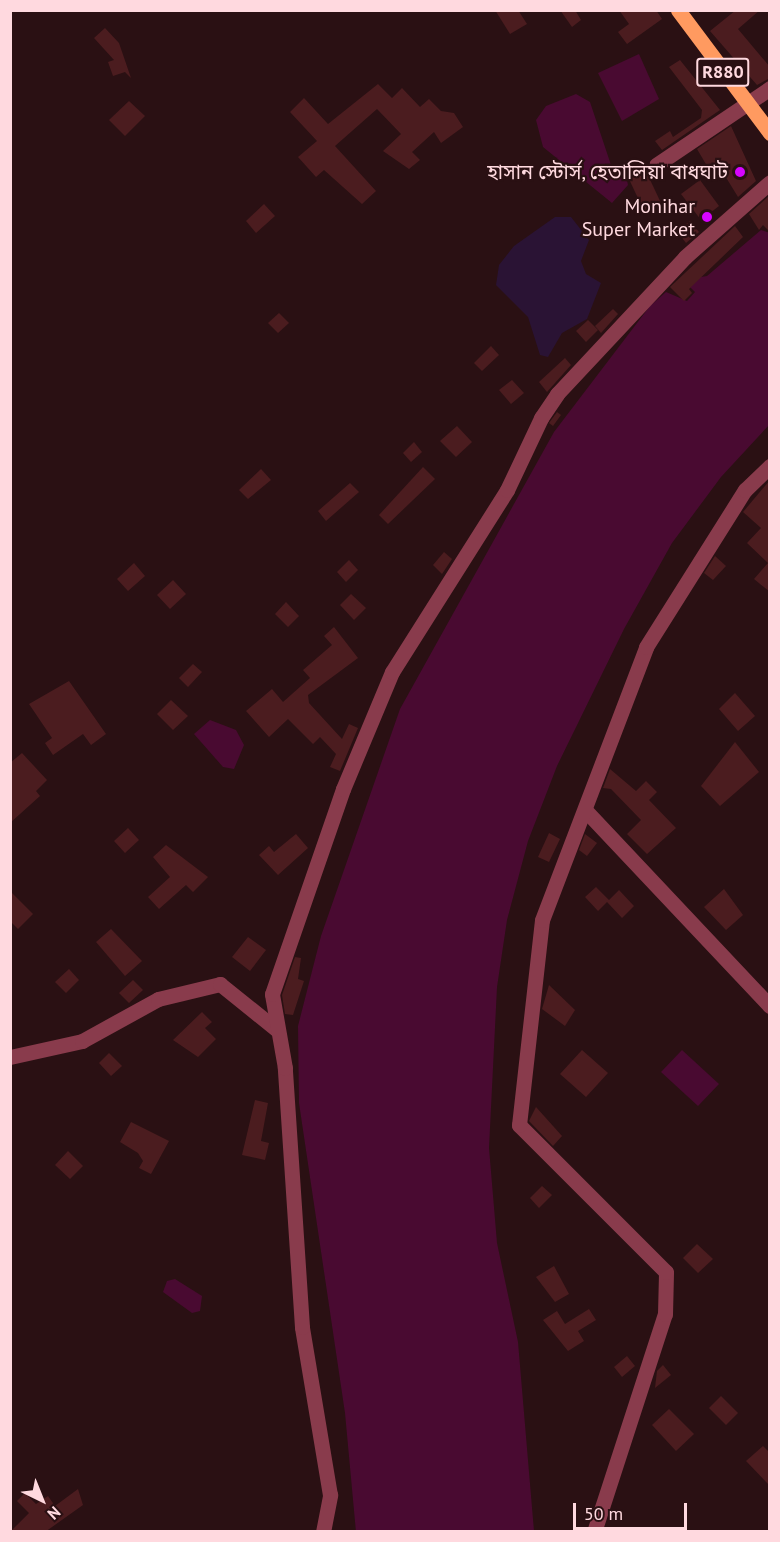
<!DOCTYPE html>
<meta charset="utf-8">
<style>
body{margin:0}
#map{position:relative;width:780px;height:1542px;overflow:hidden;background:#2a1013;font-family:"PT Sans","Noto Sans Bengali",sans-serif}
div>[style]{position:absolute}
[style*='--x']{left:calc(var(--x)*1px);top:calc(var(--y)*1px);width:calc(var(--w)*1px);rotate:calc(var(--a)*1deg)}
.green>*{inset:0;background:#2a1334}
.water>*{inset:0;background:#490a31}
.building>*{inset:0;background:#4b1c1f}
.minor>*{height:15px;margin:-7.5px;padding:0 7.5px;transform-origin:7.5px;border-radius:7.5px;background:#893b4c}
.major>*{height:15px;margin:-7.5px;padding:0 7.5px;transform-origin:7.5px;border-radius:7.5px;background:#ff9a60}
.dots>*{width:16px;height:16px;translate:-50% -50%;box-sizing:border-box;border:3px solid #2a1013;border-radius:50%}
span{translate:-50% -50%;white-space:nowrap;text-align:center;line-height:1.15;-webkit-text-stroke:4.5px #2a1013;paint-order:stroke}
.shield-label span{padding:2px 4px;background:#2a1013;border:2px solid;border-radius:4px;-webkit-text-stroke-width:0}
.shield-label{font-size:18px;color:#ffd9df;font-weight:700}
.poi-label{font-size:20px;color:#ffd9df}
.right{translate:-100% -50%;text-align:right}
.frame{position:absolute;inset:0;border:12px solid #ffd9df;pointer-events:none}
.north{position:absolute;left:12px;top:1470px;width:60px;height:60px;-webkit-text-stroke:4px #2a1013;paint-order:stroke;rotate:137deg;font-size:16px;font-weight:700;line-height:24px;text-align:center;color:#ffd9df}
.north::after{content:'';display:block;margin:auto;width:21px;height:27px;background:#ffd9df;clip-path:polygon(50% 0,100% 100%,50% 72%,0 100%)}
.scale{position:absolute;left:573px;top:1503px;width:114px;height:27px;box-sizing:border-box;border:3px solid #ffd9df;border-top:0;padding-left:8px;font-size:18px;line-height:21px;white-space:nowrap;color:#ffd9df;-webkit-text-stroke:4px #2a1013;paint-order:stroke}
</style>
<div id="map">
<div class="green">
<i style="clip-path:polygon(555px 217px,571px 217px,589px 240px,581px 261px,586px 274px,601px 283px,587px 319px,562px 333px,548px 357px,540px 355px,528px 317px,496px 285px,499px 265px,514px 246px)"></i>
</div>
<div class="water">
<i style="clip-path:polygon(639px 54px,659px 99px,622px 121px,598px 73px)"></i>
<i style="clip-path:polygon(576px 94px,590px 102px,612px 168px,624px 166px,628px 185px,612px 203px,543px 147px,536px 120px,546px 106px)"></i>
<i style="clip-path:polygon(761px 230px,770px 233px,769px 425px,721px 477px,672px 543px,624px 629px,557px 766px,528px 841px,507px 920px,497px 987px,489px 1148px,497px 1243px,518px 1342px,534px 1531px,356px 1532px,345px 1413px,299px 1103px,298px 1026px,321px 936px,400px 709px,554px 432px,650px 306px,666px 292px,687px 301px,695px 292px,683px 280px,707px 276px)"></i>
<i style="clip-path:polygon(210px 720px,236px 730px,244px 745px,234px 769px,223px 767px,194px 734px)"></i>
<i style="clip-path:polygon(682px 1050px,719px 1084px,698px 1106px,661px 1072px)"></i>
<i style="clip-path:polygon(175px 1279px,202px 1296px,200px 1311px,192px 1313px,163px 1292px,167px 1281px)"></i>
</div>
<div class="building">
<i style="clip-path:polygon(495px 10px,518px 10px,527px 24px,510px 34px)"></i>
<i style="clip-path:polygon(560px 10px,575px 10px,581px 20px,572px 27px)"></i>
<i style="clip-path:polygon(619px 10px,656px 10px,662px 19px,627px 44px,618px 32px,629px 24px)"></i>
<i style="clip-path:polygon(736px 10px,760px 10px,738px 29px,770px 67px,770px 78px,757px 85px,710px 31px)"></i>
<i style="clip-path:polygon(105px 28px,119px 43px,131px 78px,125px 72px,113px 76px,108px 62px,114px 60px,94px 38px)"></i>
<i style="clip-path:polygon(680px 60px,720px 110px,662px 150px,655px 141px,670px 131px,673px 137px,701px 118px,702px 110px,669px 67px)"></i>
<i style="clip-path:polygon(378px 84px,392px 98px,402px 88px,420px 107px,429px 99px,441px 111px,454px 113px,463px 127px,441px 143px,434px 132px,412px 152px,420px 160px,409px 169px,383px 151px,401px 134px,377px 109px,335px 146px,376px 191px,362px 204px,324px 170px,316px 177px,298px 157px,317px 141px,290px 112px,304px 98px,328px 124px)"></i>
<i style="clip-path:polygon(129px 101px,145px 116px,125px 136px,109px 120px)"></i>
<i style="clip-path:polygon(731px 126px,756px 181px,738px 197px,719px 166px,710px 171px,697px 149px)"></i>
<i style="clip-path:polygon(645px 169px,661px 203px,644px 211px,628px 177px)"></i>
<i style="clip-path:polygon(700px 180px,719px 206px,701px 220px,681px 194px)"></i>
<i style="clip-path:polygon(770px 195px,770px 232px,763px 225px,759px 230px,749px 214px)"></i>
<i style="clip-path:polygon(264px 204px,275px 216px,256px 233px,246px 221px)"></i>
<i style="clip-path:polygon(690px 221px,699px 232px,686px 243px,677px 231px)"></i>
<i style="clip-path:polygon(735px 226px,743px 237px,689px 289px,692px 293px,684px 301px,670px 287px)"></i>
<i style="clip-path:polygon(613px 309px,618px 314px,601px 333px,595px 326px)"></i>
<i style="clip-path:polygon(279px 313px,289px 323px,278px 333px,268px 323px)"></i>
<i style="clip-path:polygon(588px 320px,598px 330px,586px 342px,576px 331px)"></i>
<i style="clip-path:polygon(491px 346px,499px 355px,482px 371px,474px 363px)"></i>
<i style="clip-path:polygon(565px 358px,571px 365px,547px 392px,539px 382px)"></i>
<i style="clip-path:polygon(512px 380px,524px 393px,511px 404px,499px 390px)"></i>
<i style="clip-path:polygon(557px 412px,561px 415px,553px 426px,549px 423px)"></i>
<i style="clip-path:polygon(457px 426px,472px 442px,456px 457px,440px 441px)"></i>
<i style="clip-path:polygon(414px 442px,422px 452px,411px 462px,403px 453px)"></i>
<i style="clip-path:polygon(423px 467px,435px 479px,388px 524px,379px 515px)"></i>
<i style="clip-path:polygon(261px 469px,271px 480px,248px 499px,239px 490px)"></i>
<i style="clip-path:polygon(770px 480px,770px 592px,754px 579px,768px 563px,747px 543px,761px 528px,743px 512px)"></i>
<i style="clip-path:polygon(350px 483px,359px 492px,326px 521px,318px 511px)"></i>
<i style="clip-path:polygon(444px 552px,452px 559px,442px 574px,433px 565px)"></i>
<i style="clip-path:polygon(715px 556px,726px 566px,713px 580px,704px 573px)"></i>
<i style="clip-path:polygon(349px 560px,358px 570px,346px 582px,337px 572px)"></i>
<i style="clip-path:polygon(134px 563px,145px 576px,128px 591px,117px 579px)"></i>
<i style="clip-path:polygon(173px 580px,186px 594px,170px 609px,157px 595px)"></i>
<i style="clip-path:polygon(351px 594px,366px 608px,354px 620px,340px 605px)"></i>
<i style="clip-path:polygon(286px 602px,299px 616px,288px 627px,275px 614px)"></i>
<i style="clip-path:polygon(334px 627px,358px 658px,308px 695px,309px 703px,342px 739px,349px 724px,358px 728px,340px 771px,330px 767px,336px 754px,320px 737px,313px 744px,288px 719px,269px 737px,246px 711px,272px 689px,283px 702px,310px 678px,303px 670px,332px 645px,324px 636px)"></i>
<i style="clip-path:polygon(193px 664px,202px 672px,188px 687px,179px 678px)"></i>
<i style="clip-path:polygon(69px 681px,106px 734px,91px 745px,83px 734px,53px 755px,45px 743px,52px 738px,29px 704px)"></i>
<i style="clip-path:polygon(735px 693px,755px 716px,738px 731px,719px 709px)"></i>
<i style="clip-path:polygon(171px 700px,188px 716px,173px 730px,157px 714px)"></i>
<i style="clip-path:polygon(735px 742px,759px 772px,720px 806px,701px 786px)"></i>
<i style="clip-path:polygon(22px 753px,47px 780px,36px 791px,40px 796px,10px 823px,10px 763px)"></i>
<i style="clip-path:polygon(610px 769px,636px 791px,646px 781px,657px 792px,649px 800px,676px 828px,647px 854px,627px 834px,641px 820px,611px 789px,603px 788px)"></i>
<i style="clip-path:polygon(128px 828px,139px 840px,125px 853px,114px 841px)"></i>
<i style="clip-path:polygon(549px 833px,560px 839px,549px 862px,538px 857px)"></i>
<i style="clip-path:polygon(296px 834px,308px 848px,278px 875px,259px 855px,269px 846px,274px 852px)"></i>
<i style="clip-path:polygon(585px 834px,597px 843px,587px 856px,579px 850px)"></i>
<i style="clip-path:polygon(166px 845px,208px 877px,193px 892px,186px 885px,159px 909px,148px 897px,170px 877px,153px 857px)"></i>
<i style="clip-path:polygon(596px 887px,609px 900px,619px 890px,634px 906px,622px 918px,607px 902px,598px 911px,585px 897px)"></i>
<i style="clip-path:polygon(724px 889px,743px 915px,726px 930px,704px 907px)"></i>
<i style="clip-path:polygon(10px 891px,33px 914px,18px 929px,10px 921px)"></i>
<i style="clip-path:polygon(111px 929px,142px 961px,125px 976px,96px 942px)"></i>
<i style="clip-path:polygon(248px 937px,266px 950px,250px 971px,232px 957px)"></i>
<i style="clip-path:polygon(295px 957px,301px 958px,298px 979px,304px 981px,293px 1015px,285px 1014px,282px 995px)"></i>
<i style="clip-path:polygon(69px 969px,79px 980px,66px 993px,55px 982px)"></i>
<i style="clip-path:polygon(133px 980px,143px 990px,129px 1003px,119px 993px)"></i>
<i style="clip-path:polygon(549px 985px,575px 1010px,565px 1026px,542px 1009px)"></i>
<i style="clip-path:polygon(202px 1012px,212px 1022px,205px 1028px,216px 1039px,198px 1057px,173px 1040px)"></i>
<i style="clip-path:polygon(582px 1050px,608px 1073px,586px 1097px,560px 1074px)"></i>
<i style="clip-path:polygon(109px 1053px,122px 1066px,111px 1076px,99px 1063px)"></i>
<i style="clip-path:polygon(255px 1100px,268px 1103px,261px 1141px,269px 1143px,265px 1160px,242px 1155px)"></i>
<i style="clip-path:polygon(536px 1107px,562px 1136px,553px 1146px,529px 1121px)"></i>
<i style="clip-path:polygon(131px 1122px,169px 1141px,151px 1174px,139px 1168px,143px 1161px,138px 1153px,120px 1142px)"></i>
<i style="clip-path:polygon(68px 1151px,83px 1166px,70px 1179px,55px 1165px)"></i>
<i style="clip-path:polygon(542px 1186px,552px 1195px,539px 1208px,530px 1198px)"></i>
<i style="clip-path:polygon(697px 1244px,713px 1259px,698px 1273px,683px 1258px)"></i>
<i style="clip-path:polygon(554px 1266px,569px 1294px,555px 1302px,536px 1277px)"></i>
<i style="clip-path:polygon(589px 1309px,596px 1320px,578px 1331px,584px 1341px,568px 1351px,543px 1320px,557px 1311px,565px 1324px)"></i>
<i style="clip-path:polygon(627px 1356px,635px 1366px,622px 1377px,614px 1367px)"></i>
<i style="clip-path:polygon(663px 1365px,671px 1375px,655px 1388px,657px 1371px)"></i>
<i style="clip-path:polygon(721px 1396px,738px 1413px,726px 1425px,709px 1408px)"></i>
<i style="clip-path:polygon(669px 1409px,694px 1434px,676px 1451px,652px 1425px)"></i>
<i style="clip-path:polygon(763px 1446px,770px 1453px,770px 1486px,746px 1461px)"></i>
<i style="clip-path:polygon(78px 1489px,83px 1505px,45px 1532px,10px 1532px,29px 1513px,17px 1501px,25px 1493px,36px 1504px,48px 1496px,55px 1506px)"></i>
</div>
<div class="minor">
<i style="--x:656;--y:165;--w:138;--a:-34"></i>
<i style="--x:586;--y:811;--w:268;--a:46.7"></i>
<i style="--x:10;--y:1057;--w:74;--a:-12.5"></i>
<i style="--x:82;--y:1041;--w:87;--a:-28.9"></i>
<i style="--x:158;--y:999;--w:64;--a:-13.6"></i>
<i style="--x:220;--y:984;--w:72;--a:38.8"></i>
<i style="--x:323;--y:1532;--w:38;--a:-79"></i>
<i style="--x:330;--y:1495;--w:170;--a:-99.5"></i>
<i style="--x:302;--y:1327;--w:260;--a:-93.8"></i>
<i style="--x:285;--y:1068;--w:75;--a:-100"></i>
<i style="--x:272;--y:994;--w:217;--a:-70.9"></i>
<i style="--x:343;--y:789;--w:127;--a:-67.3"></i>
<i style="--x:392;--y:672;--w:215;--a:-57.7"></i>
<i style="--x:507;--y:490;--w:80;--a:-64.7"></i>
<i style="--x:541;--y:418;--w:29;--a:-56"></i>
<i style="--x:557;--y:394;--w:187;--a:-46.9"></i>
<i style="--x:685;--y:257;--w:113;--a:-41.4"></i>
<i style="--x:594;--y:1532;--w:229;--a:-72"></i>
<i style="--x:665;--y:1314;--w:42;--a:-88.6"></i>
<i style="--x:666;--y:1272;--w:208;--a:-135"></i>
<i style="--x:519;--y:1125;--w:206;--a:-83.6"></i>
<i style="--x:542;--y:920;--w:292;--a:-69.1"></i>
<i style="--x:646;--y:647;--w:186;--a:-57.8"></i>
<i style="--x:745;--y:490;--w:35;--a:-44"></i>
</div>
<div class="major">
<i style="--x:678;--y:10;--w:154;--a:53.2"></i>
</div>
<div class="dots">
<i style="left:740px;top:172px;background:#d705ff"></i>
<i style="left:707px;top:217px;background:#d705ff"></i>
</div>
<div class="shield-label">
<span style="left:723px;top:72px">R880</span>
</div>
<div class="poi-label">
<span class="right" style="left:728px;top:172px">হাসান স্টোর্স, হেতালিয়া বাধঘাট</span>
<span class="right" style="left:695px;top:218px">Monihar<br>Super Market</span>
</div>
<div class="frame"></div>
<div class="north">N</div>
<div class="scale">50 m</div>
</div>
